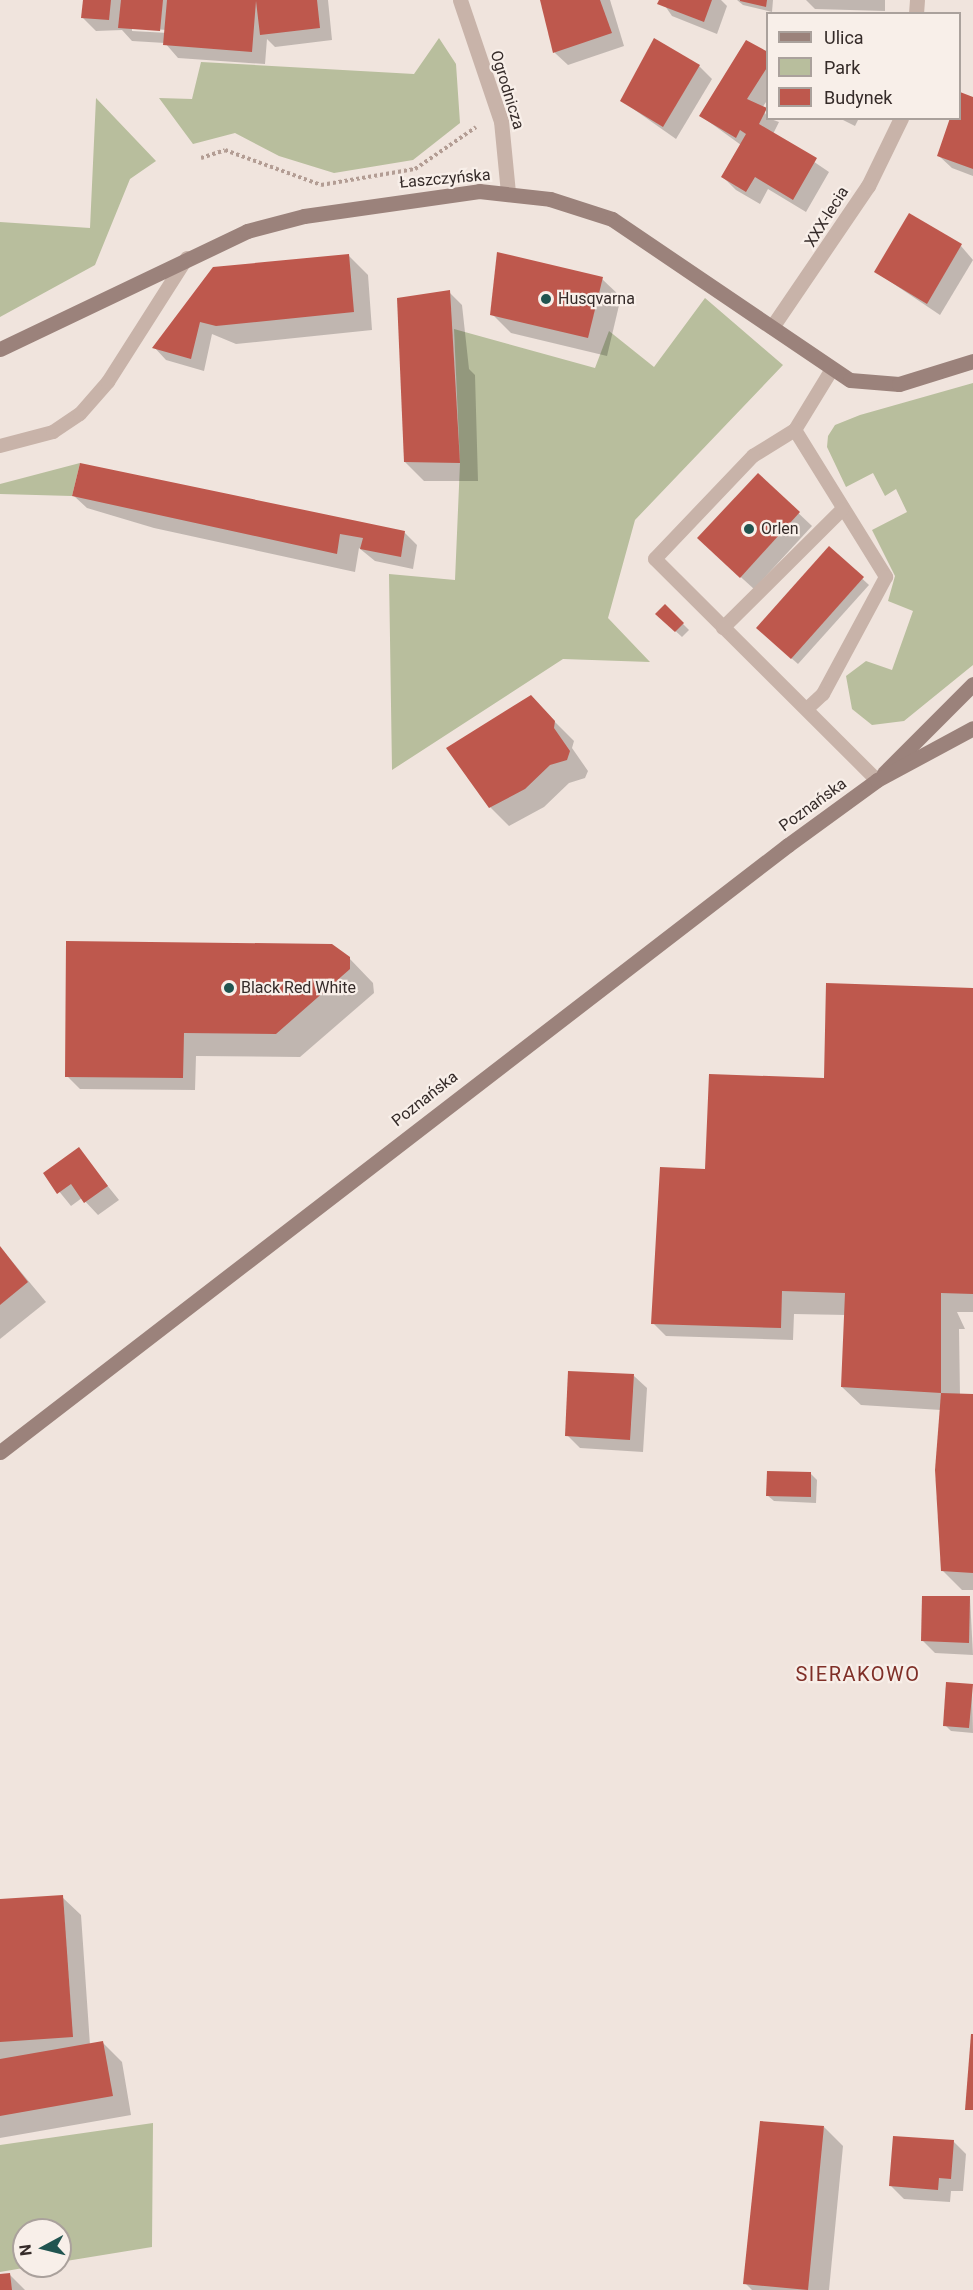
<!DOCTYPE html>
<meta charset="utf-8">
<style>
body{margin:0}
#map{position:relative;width:973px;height:2290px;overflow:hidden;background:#f0e4dd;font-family:Roboto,sans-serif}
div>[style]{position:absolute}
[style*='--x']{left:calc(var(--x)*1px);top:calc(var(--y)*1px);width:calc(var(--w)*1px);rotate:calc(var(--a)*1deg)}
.green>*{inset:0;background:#b8be9d}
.shadow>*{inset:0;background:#0003}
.building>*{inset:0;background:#be584d}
.path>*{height:4px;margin-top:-2px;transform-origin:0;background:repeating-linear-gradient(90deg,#b39d94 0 3px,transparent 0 6px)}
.lane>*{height:14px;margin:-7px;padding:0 7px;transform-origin:7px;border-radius:7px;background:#c8b3a9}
.street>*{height:15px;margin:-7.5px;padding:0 7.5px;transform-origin:7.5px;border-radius:7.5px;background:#c8b3a9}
.secondary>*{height:15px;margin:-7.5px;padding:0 7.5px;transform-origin:7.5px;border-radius:7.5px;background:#9b827b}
.dots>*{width:16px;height:16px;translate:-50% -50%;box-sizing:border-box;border:3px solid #f8efe9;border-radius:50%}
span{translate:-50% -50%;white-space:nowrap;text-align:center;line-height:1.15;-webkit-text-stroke:4.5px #f8efe9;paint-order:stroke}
.street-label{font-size:16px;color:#352b29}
.poi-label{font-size:16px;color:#352b29}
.left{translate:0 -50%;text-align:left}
.quarter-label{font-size:20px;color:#7f2f27;letter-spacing:1.5px}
.legend{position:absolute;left:766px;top:12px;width:195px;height:108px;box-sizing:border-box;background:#f8efe9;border:2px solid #aaa19c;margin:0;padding:8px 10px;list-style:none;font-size:18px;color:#352b29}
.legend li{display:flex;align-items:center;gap:12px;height:30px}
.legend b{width:30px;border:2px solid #aaa19c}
.north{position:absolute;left:12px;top:2218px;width:60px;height:60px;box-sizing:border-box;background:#f8efe9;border:2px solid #aaa19c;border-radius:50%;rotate:263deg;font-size:16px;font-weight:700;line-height:24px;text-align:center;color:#352b29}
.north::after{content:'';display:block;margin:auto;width:21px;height:27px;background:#215450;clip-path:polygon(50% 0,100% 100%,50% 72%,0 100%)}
</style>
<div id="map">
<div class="green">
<i style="clip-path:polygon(439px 38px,456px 64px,460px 123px,413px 160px,334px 173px,279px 156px,235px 133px,193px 144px,159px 98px,192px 99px,201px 62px,414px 74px)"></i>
<i style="clip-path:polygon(96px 98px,156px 161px,130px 179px,95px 265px,0 317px,0 222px,90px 228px)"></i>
<i style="clip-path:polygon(705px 298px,783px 365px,635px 520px,608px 618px,650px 662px,563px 659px,392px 770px,389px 574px,455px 580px,460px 463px,454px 329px,595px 368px,609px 331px,654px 367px)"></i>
<i style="clip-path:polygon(973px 383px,973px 665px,904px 721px,872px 725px,852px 709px,846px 676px,866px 661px,892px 670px,913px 611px,888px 601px,895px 576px,872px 530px,907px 512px,896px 489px,885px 496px,873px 473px,846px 487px,827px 447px,828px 436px,835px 425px,860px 415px)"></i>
<i style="clip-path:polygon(80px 463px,72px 496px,0 494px,0 484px)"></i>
<i style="clip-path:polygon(153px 2123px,152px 2247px,60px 2262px,60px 2230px,24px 2230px,24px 2266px,35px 2266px,0 2272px,0 2145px)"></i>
</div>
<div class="shadow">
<i style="clip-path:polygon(evenodd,84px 0,328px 0,332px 40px,275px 47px,267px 39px,265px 64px,178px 58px,165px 43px,132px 41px,122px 30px,96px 31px,83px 18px,84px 0,132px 28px,168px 30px,168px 33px,132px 31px,132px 28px)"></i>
<i style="clip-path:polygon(541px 0,610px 0,624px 46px,568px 65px,555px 53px)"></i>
<i style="clip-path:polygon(661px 0,721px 0,727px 6px,717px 34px,672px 16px)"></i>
<i style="clip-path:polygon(737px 0,773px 0,772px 12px,743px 5px)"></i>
<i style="clip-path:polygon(806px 0,885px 0,885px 11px,815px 9px)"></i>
<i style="clip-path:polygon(768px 54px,768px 99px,762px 108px,768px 118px,779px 122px,773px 134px,829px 172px,806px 212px,768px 189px,760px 204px,736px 190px,723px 177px,741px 145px,701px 116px)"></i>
<i style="clip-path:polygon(699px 66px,712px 79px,676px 139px,622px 101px)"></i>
<i style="clip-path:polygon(960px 94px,973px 98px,973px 176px,952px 168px,939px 156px,960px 118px)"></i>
<i style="clip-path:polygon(839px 118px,859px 118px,855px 126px)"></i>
<i style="clip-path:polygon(961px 246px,973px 260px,940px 315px,876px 272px)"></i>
<i style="clip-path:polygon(349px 256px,368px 275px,372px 330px,236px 344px,212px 334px,204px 371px,166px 360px,154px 347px,214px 268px)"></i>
<i style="clip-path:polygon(602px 279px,621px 297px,607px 356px,511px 333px,492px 314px)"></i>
<i style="clip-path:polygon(449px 292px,462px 305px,469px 369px,475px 375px,478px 481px,424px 481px,405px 462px)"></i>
<i style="clip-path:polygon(758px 475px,812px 526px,754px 589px,712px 551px)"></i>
<i style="clip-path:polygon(74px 496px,404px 532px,417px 545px,413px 569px,375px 561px,359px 548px,355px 572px,154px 528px,87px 508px)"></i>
<i style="clip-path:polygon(829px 548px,869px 585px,798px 664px,764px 634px)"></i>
<i style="clip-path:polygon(665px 606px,689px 630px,682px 637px,657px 614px)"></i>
<i style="clip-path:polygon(547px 714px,574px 741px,572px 748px,588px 771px,585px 778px,569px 783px,544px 807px,509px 826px,490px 807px)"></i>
<i style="clip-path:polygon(349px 958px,373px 983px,374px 993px,300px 1057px,196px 1056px,195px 1090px,80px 1089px,67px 1076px)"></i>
<i style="clip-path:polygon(973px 990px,973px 1312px,957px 1312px,965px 1329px,959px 1329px,960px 1395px,973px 1396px,973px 1590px,962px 1590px,943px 1571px,941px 1410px,861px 1405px,842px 1387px,846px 1315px,794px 1314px,793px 1340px,666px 1336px,653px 1323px,706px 1170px,825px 1079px)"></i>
<i style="clip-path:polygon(78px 1149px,119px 1200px,98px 1215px,82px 1198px,71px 1206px,45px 1174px)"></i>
<i style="clip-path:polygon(0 1247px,46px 1302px,0 1339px)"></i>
<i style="clip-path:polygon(634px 1376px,647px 1388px,643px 1452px,580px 1448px,567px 1435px)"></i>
<i style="clip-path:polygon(810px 1473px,817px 1480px,816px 1503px,774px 1501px,767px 1495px)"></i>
<i style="clip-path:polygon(970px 1598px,973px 1655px,935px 1653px,922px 1640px)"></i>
<i style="clip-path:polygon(972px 1686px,973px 1733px,951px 1731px,945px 1725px)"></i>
<i style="clip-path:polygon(62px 1897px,81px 1915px,90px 2045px,103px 2043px,122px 2062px,131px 2115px,0 2138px,0 1901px)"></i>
<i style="clip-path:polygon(824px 2127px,843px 2146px,829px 2290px,752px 2290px,745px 2283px)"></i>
<i style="clip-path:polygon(953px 2141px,966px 2154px,963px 2191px,951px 2191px,950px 2202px,904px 2199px,891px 2186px)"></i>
<i style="clip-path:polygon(9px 2274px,25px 2290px,0 2290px,0 2276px)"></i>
</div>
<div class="building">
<i style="clip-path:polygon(83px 0,111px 0,109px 20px,81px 18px)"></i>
<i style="clip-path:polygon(121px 0,163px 0,160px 31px,118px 28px)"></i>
<i style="clip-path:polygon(167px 0,317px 0,320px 28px,260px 35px,256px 1px,252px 52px,163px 45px)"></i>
<i style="clip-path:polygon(540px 0,600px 0,612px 33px,553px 53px)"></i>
<i style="clip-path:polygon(659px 0,712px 0,704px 22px,657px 4px)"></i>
<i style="clip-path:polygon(740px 0,767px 0,766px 7px,740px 1px)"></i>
<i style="clip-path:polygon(654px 38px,700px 65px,663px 127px,620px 101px)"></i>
<i style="clip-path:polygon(746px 40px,768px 52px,768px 66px,747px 99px,767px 108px,759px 124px,817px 158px,793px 200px,755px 177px,746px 192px,721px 177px,746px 134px,740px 130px,736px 138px,699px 116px)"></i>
<i style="clip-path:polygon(960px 92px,973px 97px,973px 169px,937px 156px,950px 118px,960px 118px)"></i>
<i style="clip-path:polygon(909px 213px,962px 244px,927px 304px,874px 272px)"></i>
<i style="clip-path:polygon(497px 252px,603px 277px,588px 338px,490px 315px)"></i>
<i style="clip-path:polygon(349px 254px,354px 312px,216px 326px,200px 322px,191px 359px,152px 348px,213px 267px)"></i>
<i style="clip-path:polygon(450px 290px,460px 463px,404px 462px,397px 298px)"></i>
<i style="clip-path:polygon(80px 463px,405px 531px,401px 557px,360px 549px,363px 538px,340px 534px,337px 554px,72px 496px)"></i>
<i style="clip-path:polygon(758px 473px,800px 512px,740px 578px,697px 538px)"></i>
<i style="clip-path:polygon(829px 546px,864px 577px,791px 659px,756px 628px)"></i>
<i style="clip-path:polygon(665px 604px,684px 623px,675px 632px,655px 614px)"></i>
<i style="clip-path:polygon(531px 695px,555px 721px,554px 728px,570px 751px,567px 760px,550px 765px,525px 789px,489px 808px,446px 748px)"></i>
<i style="clip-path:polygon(66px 941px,332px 944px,350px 957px,350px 969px,276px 1034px,184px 1033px,183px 1078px,65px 1077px)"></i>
<i style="clip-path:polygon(826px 983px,973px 988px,973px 1294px,941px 1293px,941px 1393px,841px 1387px,845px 1293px,782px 1291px,781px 1328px,651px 1324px,660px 1167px,705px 1169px,709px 1074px,824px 1078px)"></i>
<i style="clip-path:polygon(79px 1147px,108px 1186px,84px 1203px,71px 1184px,57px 1194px,43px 1173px)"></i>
<i style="clip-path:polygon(0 1246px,28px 1282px,0 1305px)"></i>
<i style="clip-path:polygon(568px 1371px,634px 1374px,630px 1440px,565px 1436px)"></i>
<i style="clip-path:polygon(941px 1393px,973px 1394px,973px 1573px,941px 1571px,935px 1470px)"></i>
<i style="clip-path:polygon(767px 1471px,811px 1472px,811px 1497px,766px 1496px)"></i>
<i style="clip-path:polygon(922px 1596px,970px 1596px,969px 1643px,921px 1641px)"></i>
<i style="clip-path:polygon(946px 1682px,973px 1684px,969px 1728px,943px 1726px)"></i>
<i style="clip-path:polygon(63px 1895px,73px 2037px,0 2042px,0 1899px)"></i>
<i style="clip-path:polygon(971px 2034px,973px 2034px,973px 2110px,965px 2110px)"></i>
<i style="clip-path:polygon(103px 2041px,113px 2096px,0 2116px,0 2059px)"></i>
<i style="clip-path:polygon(760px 2121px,824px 2126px,808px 2290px,743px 2284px)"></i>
<i style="clip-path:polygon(893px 2136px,954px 2140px,951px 2179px,939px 2178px,938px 2190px,889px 2186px)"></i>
<i style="clip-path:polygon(10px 2273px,12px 2290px,0 2290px,0 2274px)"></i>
</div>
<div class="path">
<i style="--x:201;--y:158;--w:25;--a:-18"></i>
<i style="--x:225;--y:150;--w:102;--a:20"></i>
<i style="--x:321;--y:185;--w:95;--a:-9.7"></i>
<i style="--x:415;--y:169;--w:74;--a:-34.5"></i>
</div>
<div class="lane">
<i style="--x:831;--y:371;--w:69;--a:121.4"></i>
<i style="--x:795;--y:430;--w:49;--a:148.2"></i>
<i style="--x:753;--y:456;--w:142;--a:133.6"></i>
<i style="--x:655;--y:559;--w:313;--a:44.9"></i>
<i style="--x:795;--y:430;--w:173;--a:58.2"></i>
<i style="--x:886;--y:577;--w:133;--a:118.3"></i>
<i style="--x:823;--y:694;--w:22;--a:137"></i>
<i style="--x:0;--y:446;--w:55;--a:-14.8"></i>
<i style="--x:53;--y:432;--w:32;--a:-34"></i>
<i style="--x:80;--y:414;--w:43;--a:-48.8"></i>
<i style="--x:108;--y:382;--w:147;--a:-57.5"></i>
<i style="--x:723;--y:628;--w:168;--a:-44.8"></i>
</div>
<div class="street">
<i style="--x:460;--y:0;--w:128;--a:71.3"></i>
<i style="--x:501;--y:121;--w:72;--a:84.4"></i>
<i style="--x:916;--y:14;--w:14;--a:-86"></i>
<i style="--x:772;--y:327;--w:171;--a:-55.8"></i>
<i style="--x:868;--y:186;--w:76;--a:-64.1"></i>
</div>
<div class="secondary">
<i style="--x:0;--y:349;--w:274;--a:-25.5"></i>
<i style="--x:247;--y:231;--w:59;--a:-14.7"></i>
<i style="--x:304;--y:216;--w:177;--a:-8.1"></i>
<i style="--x:479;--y:191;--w:71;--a:6.4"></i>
<i style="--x:550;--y:199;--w:65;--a:17.9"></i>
<i style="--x:612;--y:219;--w:287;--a:34.1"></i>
<i style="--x:850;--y:380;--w:49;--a:4.7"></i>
<i style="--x:899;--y:384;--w:77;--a:-17.3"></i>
<i style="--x:884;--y:773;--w:126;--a:-45"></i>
<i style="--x:0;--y:1452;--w:995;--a:-37.61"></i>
<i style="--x:788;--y:845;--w:110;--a:-36.1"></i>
<i style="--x:877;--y:780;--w:109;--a:-28.4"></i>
</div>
<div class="dots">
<i style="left:546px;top:299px;background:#215450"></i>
<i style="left:749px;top:529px;background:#215450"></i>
<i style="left:229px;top:988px;background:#215450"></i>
</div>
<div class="street-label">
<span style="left:507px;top:90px;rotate:73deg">Ogrodnicza</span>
<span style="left:445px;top:179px;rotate:-5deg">Łaszczyńska</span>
<span style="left:827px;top:217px;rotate:-58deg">XXX-lecia</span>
<span style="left:813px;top:805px;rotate:-36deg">Poznańska</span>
<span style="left:425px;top:1099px;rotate:-38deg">Poznańska</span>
</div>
<div class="poi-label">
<span class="left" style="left:558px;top:299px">Husqvarna</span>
<span class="left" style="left:761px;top:529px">Orlen</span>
<span class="left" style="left:241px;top:988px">Black Red White</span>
</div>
<div class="quarter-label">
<span style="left:858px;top:1674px">SIERAKOWO</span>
</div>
<ul class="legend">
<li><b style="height:8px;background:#9b827b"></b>Ulica</li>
<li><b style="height:16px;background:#b8be9d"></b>Park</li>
<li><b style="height:16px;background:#be584d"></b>Budynek</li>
</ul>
<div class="north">N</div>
</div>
